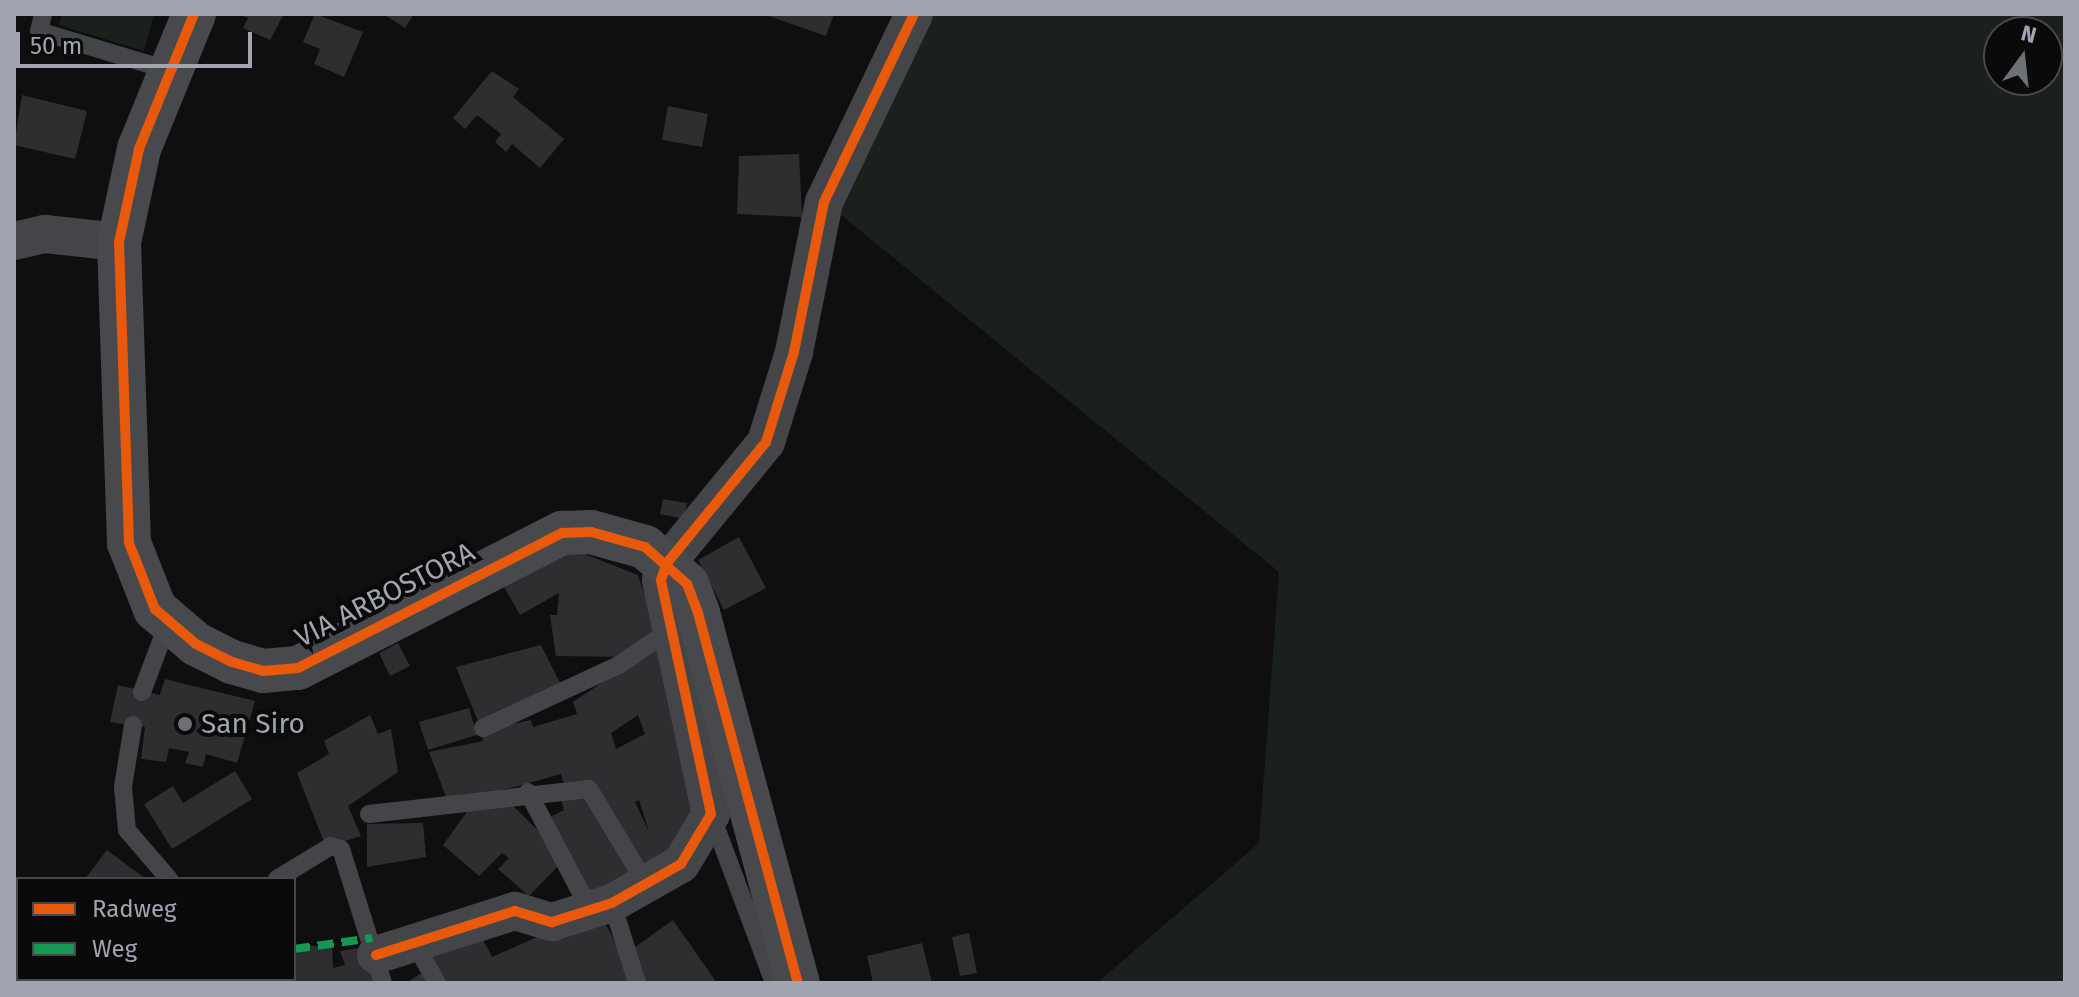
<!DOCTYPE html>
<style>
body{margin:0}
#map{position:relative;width:2079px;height:997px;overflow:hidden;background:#0f0f10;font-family:"Fira Sans",sans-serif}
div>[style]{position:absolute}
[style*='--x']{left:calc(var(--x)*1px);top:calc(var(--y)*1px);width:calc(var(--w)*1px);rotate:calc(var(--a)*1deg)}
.green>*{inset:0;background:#1a201b}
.building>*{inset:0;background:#2e2e30}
.lane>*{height:18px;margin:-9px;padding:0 9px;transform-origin:9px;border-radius:9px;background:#444549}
.street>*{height:38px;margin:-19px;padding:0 19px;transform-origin:19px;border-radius:19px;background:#444549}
.secondary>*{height:44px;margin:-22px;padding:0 22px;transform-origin:22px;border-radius:22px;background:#48494d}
.quiet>*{height:8px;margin-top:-4px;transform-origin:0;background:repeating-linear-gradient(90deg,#139951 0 16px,transparent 0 24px)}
.cycleway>*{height:10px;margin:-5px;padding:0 5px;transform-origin:5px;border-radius:5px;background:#e8590c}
.dots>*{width:22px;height:22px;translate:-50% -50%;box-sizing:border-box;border:4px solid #0a0a0b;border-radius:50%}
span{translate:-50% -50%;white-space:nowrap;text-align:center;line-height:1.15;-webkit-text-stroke:8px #0a0a0b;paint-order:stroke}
.street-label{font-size:28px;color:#a1a5b0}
.poi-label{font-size:28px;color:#a1a5b0}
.left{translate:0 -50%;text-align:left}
.frame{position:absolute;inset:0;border:16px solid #a1a5b0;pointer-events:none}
.legend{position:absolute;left:16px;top:877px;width:280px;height:104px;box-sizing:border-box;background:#0a0a0b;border:2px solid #46484d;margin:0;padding:10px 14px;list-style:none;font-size:24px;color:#a1a5b0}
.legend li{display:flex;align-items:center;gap:16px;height:40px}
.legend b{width:40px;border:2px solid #46484d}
.north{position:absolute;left:1983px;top:16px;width:80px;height:80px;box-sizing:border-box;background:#0a0a0b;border:2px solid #46484d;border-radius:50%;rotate:15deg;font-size:22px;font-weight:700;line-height:32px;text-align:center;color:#a1a5b0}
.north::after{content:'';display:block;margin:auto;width:28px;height:36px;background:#6e7078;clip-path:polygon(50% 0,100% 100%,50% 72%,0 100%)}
.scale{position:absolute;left:16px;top:32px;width:236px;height:36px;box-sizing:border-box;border:4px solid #a1a5b0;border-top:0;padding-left:10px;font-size:24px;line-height:28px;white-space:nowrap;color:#a1a5b0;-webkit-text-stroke:6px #0a0a0b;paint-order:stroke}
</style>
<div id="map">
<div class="green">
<i style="clip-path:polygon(62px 14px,154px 14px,144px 51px,59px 25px)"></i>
<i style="clip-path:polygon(evenodd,914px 14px,2065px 14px,2065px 983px,1097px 983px,1259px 843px,1279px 572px,825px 202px,914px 14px,1999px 32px,2047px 32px,2047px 80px,1999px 80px,1999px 32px)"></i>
</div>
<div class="building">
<i style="clip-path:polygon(239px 14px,284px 14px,270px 40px,243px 28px,248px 18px)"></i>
<i style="clip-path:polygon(315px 14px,363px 32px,344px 77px,314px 64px,320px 49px,303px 42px)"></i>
<i style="clip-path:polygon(383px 14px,414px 14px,405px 28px)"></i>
<i style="clip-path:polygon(763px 14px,834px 14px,826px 36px)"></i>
<i style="clip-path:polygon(492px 71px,519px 89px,513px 97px,564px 139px,540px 168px,512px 144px,506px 152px,495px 142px,501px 134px,477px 115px,465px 129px,453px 118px)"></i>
<i style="clip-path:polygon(22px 95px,87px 111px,75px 159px,14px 145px)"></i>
<i style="clip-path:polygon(668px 106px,708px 114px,702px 147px,662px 140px)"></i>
<i style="clip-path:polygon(799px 154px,802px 217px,737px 214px,739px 156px)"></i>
<i style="clip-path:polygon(663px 499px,687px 503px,684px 519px,660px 514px)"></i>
<i style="clip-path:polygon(739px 537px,766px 588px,724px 610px,698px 560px)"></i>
<i style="clip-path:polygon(577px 551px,638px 575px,659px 638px,630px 657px,556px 656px,550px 615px,557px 615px,559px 593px,520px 615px,499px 578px)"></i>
<i style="clip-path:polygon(398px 643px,410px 666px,390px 676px,379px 653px)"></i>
<i style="clip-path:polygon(evenodd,660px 644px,701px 812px,648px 881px,595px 782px,564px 785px,561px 774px,449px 805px,429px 752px,483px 741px,481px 731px,531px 720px,533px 727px,577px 714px,573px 702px,660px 644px,638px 715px,645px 734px,616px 749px,611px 733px,638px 715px,660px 644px,639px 800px,649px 832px,635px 802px,639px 800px)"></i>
<i style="clip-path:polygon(541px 645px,562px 687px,479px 724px,456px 667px)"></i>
<i style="clip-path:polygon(165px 679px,255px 701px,237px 763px,206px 754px,203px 767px,185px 763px,189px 752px,169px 748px,166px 762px,141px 759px,145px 727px,110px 722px,118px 685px,160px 695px)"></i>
<i style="clip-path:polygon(469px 708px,477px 735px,428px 750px,419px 722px)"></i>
<i style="clip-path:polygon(370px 715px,378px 734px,391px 729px,398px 772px,348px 806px,361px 836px,326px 847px,297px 773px,329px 754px,324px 741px)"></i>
<i style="clip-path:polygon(235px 771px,252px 799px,172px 849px,144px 804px,173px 786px,183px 803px)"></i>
<i style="clip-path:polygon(588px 793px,635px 875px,591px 899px,548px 818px,564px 810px,561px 800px)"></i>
<i style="clip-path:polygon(508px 801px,566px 858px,529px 896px,498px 869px,509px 858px,502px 853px,479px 876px,443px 845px,469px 809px)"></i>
<i style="clip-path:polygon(423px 823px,426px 857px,367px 867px,367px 824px)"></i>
<i style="clip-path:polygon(107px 850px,146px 879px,85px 879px)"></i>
<i style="clip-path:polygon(599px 910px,635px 983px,440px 983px,424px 954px,476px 926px,492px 957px)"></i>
<i style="clip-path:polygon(673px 920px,717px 983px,639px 983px,625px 954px)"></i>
<i style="clip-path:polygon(969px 933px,977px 973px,960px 976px,952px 937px)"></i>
<i style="clip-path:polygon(922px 943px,932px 983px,873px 983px,867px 956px)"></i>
<i style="clip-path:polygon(310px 946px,332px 946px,333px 968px,345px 965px,340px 951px,369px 946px,379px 983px,280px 983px,294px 979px,294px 954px)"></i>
<i style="clip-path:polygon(426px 970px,436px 983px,406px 983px)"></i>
</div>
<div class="lane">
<i style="--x:43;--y:14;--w:17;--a:103"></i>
<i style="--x:39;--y:31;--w:135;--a:16.8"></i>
<i style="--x:142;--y:692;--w:74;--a:-69.4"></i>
<i style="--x:133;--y:725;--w:63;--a:99.2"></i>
<i style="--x:123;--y:787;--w:43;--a:84.7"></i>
<i style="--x:127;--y:830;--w:65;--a:49.4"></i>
<i style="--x:483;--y:728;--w:150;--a:-24.9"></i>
<i style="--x:619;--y:665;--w:58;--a:-34.5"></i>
<i style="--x:528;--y:792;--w:133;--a:62.3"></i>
<i style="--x:369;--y:814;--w:221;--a:-6.5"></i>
<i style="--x:589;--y:789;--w:114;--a:59"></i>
<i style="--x:712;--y:817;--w:177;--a:69.5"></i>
<i style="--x:277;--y:879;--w:63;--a:-31.4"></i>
<i style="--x:331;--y:846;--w:10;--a:17"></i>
<i style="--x:341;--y:849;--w:140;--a:72.6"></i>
<i style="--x:612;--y:903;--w:84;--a:72.6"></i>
<i style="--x:415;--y:944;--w:45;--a:60.6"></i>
</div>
<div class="street">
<i style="--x:14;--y:241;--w:32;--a:-13"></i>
<i style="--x:45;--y:234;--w:74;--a:6.2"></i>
<i style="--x:376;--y:955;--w:146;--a:-17.6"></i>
<i style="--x:515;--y:911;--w:39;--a:17"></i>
<i style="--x:552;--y:922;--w:63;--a:-17.6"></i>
<i style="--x:612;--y:903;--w:79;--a:-29.5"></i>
<i style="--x:681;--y:864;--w:58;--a:-59"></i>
<i style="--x:711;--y:814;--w:239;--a:-102.1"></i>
<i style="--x:661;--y:580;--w:18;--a:-71"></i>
<i style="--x:667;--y:563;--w:156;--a:-50.7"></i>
<i style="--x:766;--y:442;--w:94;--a:-72.7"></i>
<i style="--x:794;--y:352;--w:153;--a:-78.7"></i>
<i style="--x:824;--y:202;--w:208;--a:-64.4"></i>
</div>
<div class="secondary">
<i style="--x:194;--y:14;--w:146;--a:112.2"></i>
<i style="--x:139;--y:149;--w:95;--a:102.1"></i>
<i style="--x:119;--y:242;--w:301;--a:88.1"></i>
<i style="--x:129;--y:543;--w:71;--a:68.5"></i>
<i style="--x:155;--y:609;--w:54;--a:40.5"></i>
<i style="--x:196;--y:644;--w:40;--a:26.6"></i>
<i style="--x:232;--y:662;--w:32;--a:16"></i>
<i style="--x:263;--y:671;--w:35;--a:-5"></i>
<i style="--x:298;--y:668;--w:297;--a:-27.1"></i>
<i style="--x:562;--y:533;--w:29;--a:-2"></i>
<i style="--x:591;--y:532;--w:56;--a:15.5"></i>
<i style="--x:645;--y:547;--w:56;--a:41.4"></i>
<i style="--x:687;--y:584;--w:31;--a:69"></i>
<i style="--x:698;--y:613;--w:383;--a:74.9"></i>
</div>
<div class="quiet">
<i style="--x:294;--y:949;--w:79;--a:-8"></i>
<i style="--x:231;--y:983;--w:11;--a:-22"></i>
</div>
<div class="cycleway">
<i style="--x:194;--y:14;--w:146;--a:112.2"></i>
<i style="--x:139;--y:149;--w:95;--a:102.1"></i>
<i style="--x:119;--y:242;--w:301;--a:88.1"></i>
<i style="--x:129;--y:543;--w:71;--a:68.5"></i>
<i style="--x:155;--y:609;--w:54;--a:40.5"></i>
<i style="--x:196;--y:644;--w:40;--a:26.6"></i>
<i style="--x:232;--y:662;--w:32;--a:16"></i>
<i style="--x:263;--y:671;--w:35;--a:-5"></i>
<i style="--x:298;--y:668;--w:297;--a:-27.1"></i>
<i style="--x:562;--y:533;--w:29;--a:-2"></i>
<i style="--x:591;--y:532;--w:56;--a:15.5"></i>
<i style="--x:645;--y:547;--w:56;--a:41.4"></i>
<i style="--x:687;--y:584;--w:31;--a:69"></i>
<i style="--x:698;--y:613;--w:383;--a:74.9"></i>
<i style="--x:376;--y:955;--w:146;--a:-17.6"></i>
<i style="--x:515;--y:911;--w:39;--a:17"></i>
<i style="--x:552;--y:922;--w:63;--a:-17.6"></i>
<i style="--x:612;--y:903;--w:79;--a:-29.5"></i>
<i style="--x:681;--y:864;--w:58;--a:-59"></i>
<i style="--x:711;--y:814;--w:239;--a:-102.1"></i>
<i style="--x:661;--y:580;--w:18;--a:-71"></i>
<i style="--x:667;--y:563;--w:156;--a:-50.7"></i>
<i style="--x:766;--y:442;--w:94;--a:-72.7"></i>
<i style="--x:794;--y:352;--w:153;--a:-78.7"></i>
<i style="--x:824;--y:202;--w:208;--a:-64.4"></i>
</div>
<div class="dots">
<i style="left:185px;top:724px;background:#6e7078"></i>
</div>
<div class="street-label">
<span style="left:385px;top:595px;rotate:-27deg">VIA ARBOSTORA</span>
</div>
<div class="poi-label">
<span class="left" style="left:201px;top:724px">San Siro</span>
</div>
<div class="frame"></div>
<ul class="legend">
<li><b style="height:10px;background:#e8590c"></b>Radweg</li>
<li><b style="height:10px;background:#139951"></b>Weg</li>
</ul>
<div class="north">N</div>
<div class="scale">50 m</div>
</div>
